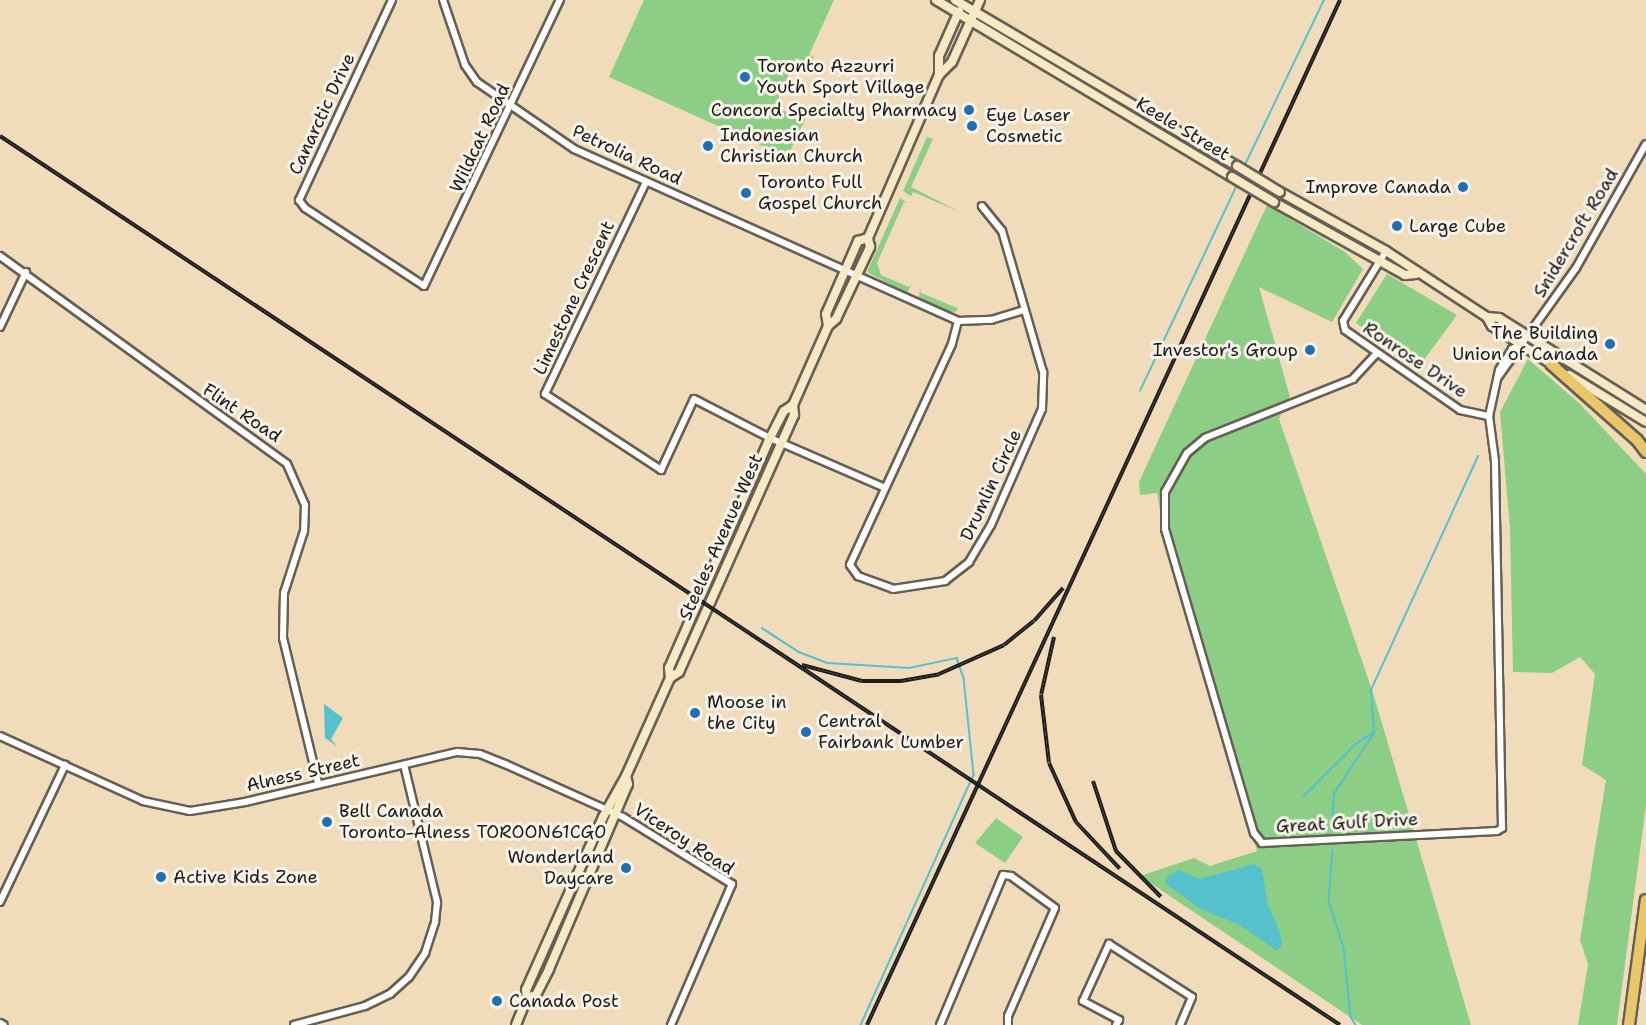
<!DOCTYPE html>
<style>
body{margin:0}
#map{position:relative;width:1646px;height:1025px;overflow:hidden;background:#f0dcbb;font-family:"Shantell Sans",sans-serif}
div>[style]{position:absolute}
[style*='--x']{left:calc(var(--x)*1px);top:calc(var(--y)*1px);width:calc(var(--w)*1px);rotate:calc(var(--a)*1deg)}
.green>*{inset:0;background:#8cce86}
.water>*{inset:0;background:#54c1cc}
.stream>*{height:1.5px;margin:-0.75px;padding:0 0.75px;transform-origin:0.75px;border-radius:0.75px;background:#54c1cc}
.roads{filter:drop-shadow(2px 0 #665f54) drop-shadow(-2px 0 #665f54) drop-shadow(0 2px #665f54) drop-shadow(0 -2px #665f54)}
.minor>*{height:6px;margin:-3px;padding:0 3px;transform-origin:3px;border-radius:3px;background:#fff}
.secondary>*{height:8px;margin:-4px;padding:0 4px;transform-origin:4px;border-radius:4px;background:#f6e9c3}
.motorway>*{height:10px;margin:-5px;padding:0 5px;transform-origin:5px;border-radius:5px;background:#e9c769}
.rail>*{height:4px;margin-top:-2px;transform-origin:0;background:repeating-linear-gradient(90deg,#f7f3e8 0 4.5px,#1c1c1c 0 9px);box-sizing:border-box;border-block:2px solid #1c1c1c}
.bridges{filter:drop-shadow(2px 0 #665f54) drop-shadow(-2px 0 #665f54) drop-shadow(0 2px #665f54) drop-shadow(0 -2px #665f54)}
.secondary-bridge>*{height:8px;margin:-4px;padding:0 4px;transform-origin:4px;border-radius:4px;background:#f6e9c3}
.dots>*{width:16px;height:16px;translate:-50% -50%;box-sizing:border-box;border:3px solid #f7f3e8;border-radius:50%}
span{translate:-50% -50%;white-space:nowrap;text-align:center;line-height:1.15;-webkit-text-stroke:6px #f7f3e8;paint-order:stroke}
.poi-label{font-size:18px;color:#1c1c1c}
.left{translate:0 -50%;text-align:left}
.right{translate:-100% -50%;text-align:right}
.street-label{font-size:18px;color:#1c1c1c}
</style>
<div id="map">
<div class="green">
<i style="clip-path:polygon(644px 0,834px 0,809px 55px,814px 57px,811px 64px,796px 58px,774px 108px,806px 118px,787px 157px,609px 77px)"></i>
<i style="clip-path:polygon(927px 137px,933px 139px,911px 187px,960px 212px,913px 192px,911px 196px,903px 191px)"></i>
<i style="clip-path:polygon(900px 198px,908px 203px,904px 202px,877px 263px,881px 275px,909px 287px,912px 284px,907px 293px,867px 272px)"></i>
<i style="clip-path:polygon(1267px 205px,1345px 252px,1363px 269px,1332px 322px,1259px 287px,1290px 397px,1279px 419px,1373px 693px,1471px 1025px,1362px 1025px,1140px 876px,1194px 858px,1210px 866px,1257px 851px,1163px 528px,1157px 493px,1140px 495px,1139px 482px)"></i>
<i style="clip-path:polygon(1387px 274px,1457px 315px,1418px 368px,1356px 323px)"></i>
<i style="clip-path:polygon(920px 288px,921px 293px,943px 302px,957px 308px,958px 304px,957px 311px,950px 313px,919px 299px)"></i>
<i style="clip-path:polygon(1528px 359px,1580px 404px,1646px 474px,1646px 805px,1617px 1025px,1578px 1025px,1588px 964px,1580px 940px,1606px 780px,1582px 765px,1595px 674px,1580px 657px,1552px 673px,1513px 672px,1510px 529px,1500px 412px)"></i>
<i style="clip-path:polygon(996px 818px,1023px 837px,1005px 863px,975px 843px)"></i>
</div>
<div class="water">
<i style="clip-path:polygon(324px 704px,343px 718px,331px 739px,337px 746px,325px 738px)"></i>
<i style="clip-path:polygon(1254px 864px,1262px 869px,1268px 906px,1280px 932px,1282px 946px,1277px 951px,1238px 924px,1202px 910px,1166px 884px,1167px 877px,1179px 870px,1199px 879px)"></i>
</div>
<div class="stream">
<i style="--x:1244;--y:167;--w:185;--a:-64.4"></i>
<i style="--x:1140;--y:391;--w:228;--a:-64.8"></i>
<i style="--x:762;--y:628;--w:44;--a:33"></i>
<i style="--x:799;--y:652;--w:31;--a:21"></i>
<i style="--x:828;--y:663;--w:81;--a:3.5"></i>
<i style="--x:909;--y:668;--w:49;--a:-11.8"></i>
<i style="--x:957;--y:658;--w:21;--a:71"></i>
<i style="--x:964;--y:678;--w:98;--a:84.1"></i>
<i style="--x:974;--y:775;--w:274;--a:114.3"></i>
<i style="--x:1303;--y:797;--w:75;--a:-45"></i>
<i style="--x:1356;--y:744;--w:20;--a:-33"></i>
<i style="--x:1332;--y:823;--w:29;--a:-86"></i>
<i style="--x:1334;--y:794;--w:73;--a:-56.7"></i>
<i style="--x:1374;--y:733;--w:43;--a:-94"></i>
<i style="--x:1371;--y:690;--w:257;--a:-65.4"></i>
<i style="--x:1333;--y:850;--w:51;--a:94.5"></i>
<i style="--x:1329;--y:901;--w:49;--a:72.3"></i>
<i style="--x:1344;--y:948;--w:69;--a:84.2"></i>
<i style="--x:1351;--y:1017;--w:9;--a:58"></i>
</div>
<div class="roads">
<div class="minor">
<i style="--x:392;--y:0;--w:221;--a:114.9"></i>
<i style="--x:299;--y:200;--w:10;--a:53"></i>
<i style="--x:305;--y:208;--w:142;--a:33.2"></i>
<i style="--x:424;--y:286;--w:317;--a:-64.6"></i>
<i style="--x:443;--y:0;--w:69;--a:71.3"></i>
<i style="--x:465;--y:65;--w:21;--a:55"></i>
<i style="--x:477;--y:82;--w:118;--a:34.6"></i>
<i style="--x:574;--y:149;--w:421;--a:24.1"></i>
<i style="--x:958;--y:321;--w:33;--a:-2"></i>
<i style="--x:991;--y:320;--w:34;--a:-17"></i>
<i style="--x:646;--y:182;--w:235;--a:115.5"></i>
<i style="--x:545;--y:394;--w:139;--a:33.2"></i>
<i style="--x:661;--y:470;--w:78;--a:-65.1"></i>
<i style="--x:694;--y:399;--w:85;--a:27.2"></i>
<i style="--x:770;--y:438;--w:125;--a:23.5"></i>
<i style="--x:1386;--y:251;--w:82;--a:121.6"></i>
<i style="--x:1343;--y:321;--w:9;--a:77"></i>
<i style="--x:1345;--y:330;--w:140;--a:34.8"></i>
<i style="--x:1460;--y:410;--w:30;--a:12"></i>
<i style="--x:0;--y:256;--w:354;--a:35.9"></i>
<i style="--x:287;--y:464;--w:45;--a:66.3"></i>
<i style="--x:305;--y:505;--w:26;--a:92"></i>
<i style="--x:304;--y:531;--w:65;--a:107.9"></i>
<i style="--x:284;--y:593;--w:45;--a:91.3"></i>
<i style="--x:283;--y:638;--w:149;--a:76.4"></i>
<i style="--x:958;--y:321;--w:24;--a:105"></i>
<i style="--x:952;--y:344;--w:243;--a:114.8"></i>
<i style="--x:850;--y:565;--w:14;--a:54"></i>
<i style="--x:858;--y:576;--w:37;--a:20"></i>
<i style="--x:893;--y:589;--w:53;--a:-8.7"></i>
<i style="--x:945;--y:581;--w:31;--a:-38"></i>
<i style="--x:969;--y:562;--w:43;--a:-59.3"></i>
<i style="--x:991;--y:525;--w:127;--a:-66.3"></i>
<i style="--x:1042;--y:409;--w:37;--a:-88"></i>
<i style="--x:1043;--y:372;--w:147;--a:-106.2"></i>
<i style="--x:1002;--y:231;--w:32;--a:-129"></i>
<i style="--x:0;--y:327;--w:61;--a:-64.7"></i>
<i style="--x:1377;--y:353;--w:35;--a:133"></i>
<i style="--x:1353;--y:379;--w:159;--a:158.3"></i>
<i style="--x:1205;--y:438;--w:23;--a:140"></i>
<i style="--x:1187;--y:453;--w:45;--a:119.4"></i>
<i style="--x:1165;--y:492;--w:37;--a:90"></i>
<i style="--x:1165;--y:529;--w:317;--a:73.7"></i>
<i style="--x:1254;--y:833;--w:13;--a:51"></i>
<i style="--x:1262;--y:843;--w:235;--a:-2.9"></i>
<i style="--x:1497;--y:831;--w:6;--a:-31"></i>
<i style="--x:1502;--y:828;--w:367;--a:-91.1"></i>
<i style="--x:1495;--y:461;--w:45;--a:-97.6"></i>
<i style="--x:1489;--y:416;--w:47;--a:-77.7"></i>
<i style="--x:1499;--y:370;--w:25;--a:-58"></i>
<i style="--x:1512;--y:349;--w:10;--a:-24"></i>
<i style="--x:1498;--y:377;--w:134;--a:-54.4"></i>
<i style="--x:1576;--y:268;--w:142;--a:-60.6"></i>
<i style="--x:0;--y:736;--w:157;--a:24.4"></i>
<i style="--x:143;--y:801;--w:48;--a:12"></i>
<i style="--x:190;--y:811;--w:56;--a:-9.3"></i>
<i style="--x:245;--y:802;--w:218;--a:-13.3"></i>
<i style="--x:457;--y:752;--w:23;--a:5"></i>
<i style="--x:480;--y:754;--w:27;--a:22"></i>
<i style="--x:505;--y:764;--w:129;--a:24.2"></i>
<i style="--x:623;--y:817;--w:128;--a:31.6"></i>
<i style="--x:732;--y:884;--w:154;--a:113.4"></i>
<i style="--x:0;--y:902;--w:152;--a:-64.6"></i>
<i style="--x:0;--y:1023;--w:4;--a:27"></i>
<i style="--x:294;--y:1025;--w:73;--a:-15"></i>
<i style="--x:365;--y:1006;--w:28;--a:-26"></i>
<i style="--x:390;--y:994;--w:25;--a:-42"></i>
<i style="--x:409;--y:977;--w:29;--a:-56"></i>
<i style="--x:425;--y:953;--w:33;--a:-72"></i>
<i style="--x:435;--y:922;--w:20;--a:-84"></i>
<i style="--x:437;--y:902;--w:141;--a:-103.5"></i>
<i style="--x:940;--y:1025;--w:163;--a:-67.2"></i>
<i style="--x:1003;--y:875;--w:8;--a:7"></i>
<i style="--x:1011;--y:876;--w:54;--a:36"></i>
<i style="--x:1055;--y:908;--w:118;--a:113.5"></i>
<i style="--x:1008;--y:1016;--w:9;--a:90"></i>
<i style="--x:1116;--y:1025;--w:6;--a:-59"></i>
<i style="--x:1119;--y:1020;--w:41;--a:-152.2"></i>
<i style="--x:1083;--y:1001;--w:63;--a:-65.5"></i>
<i style="--x:1109;--y:944;--w:98;--a:32.6"></i>
<i style="--x:1192;--y:997;--w:30;--a:113"></i>
</div>
<div class="secondary">
<i style="--x:936;--y:0;--w:345;--a:30.9"></i>
<i style="--x:955;--y:0;--w:327;--a:30.5"></i>
<i style="--x:939;--y:75;--w:19;--a:-90"></i>
<i style="--x:939;--y:56;--w:49;--a:-66"></i>
<i style="--x:1280;--y:192;--w:121;--a:29.1"></i>
<i style="--x:1386;--y:251;--w:121;--a:33.2"></i>
<i style="--x:1487;--y:317;--w:12;--a:5"></i>
<i style="--x:1499;--y:318;--w:173;--a:32"></i>
<i style="--x:1274;--y:202;--w:150;--a:29.1"></i>
<i style="--x:1405;--y:275;--w:11;--a:-5"></i>
<i style="--x:1487;--y:317;--w:10;--a:61"></i>
<i style="--x:1492;--y:326;--w:76;--a:32.6"></i>
<i style="--x:828;--y:326;--w:12;--a:-99"></i>
<i style="--x:826;--y:314;--w:80;--a:-66.3"></i>
<i style="--x:858;--y:241;--w:10;--a:-17"></i>
<i style="--x:1569;--y:375;--w:90;--a:31.4"></i>
<i style="--x:670;--y:678;--w:11;--a:-34"></i>
<i style="--x:679;--y:672;--w:282;--a:-65.9"></i>
<i style="--x:794;--y:415;--w:10;--a:-96"></i>
<i style="--x:527;--y:998;--w:9;--a:-18"></i>
<i style="--x:536;--y:995;--w:29;--a:-63"></i>
<i style="--x:549;--y:969;--w:201;--a:-66.9"></i>
<i style="--x:628;--y:784;--w:8;--a:-104"></i>
<i style="--x:516;--y:1025;--w:29;--a:-68"></i>
<i style="--x:527;--y:998;--w:8;--a:-97"></i>
<i style="--x:526;--y:990;--w:189;--a:-66"></i>
<i style="--x:603;--y:817;--w:47;--a:-60.7"></i>
<i style="--x:626;--y:776;--w:107;--a:-65.8"></i>
<i style="--x:670;--y:678;--w:10;--a:-96"></i>
<i style="--x:669;--y:668;--w:251;--a:-66.3"></i>
<i style="--x:770;--y:438;--w:30;--a:-63"></i>
<i style="--x:784;--y:411;--w:11;--a:-34"></i>
<i style="--x:793;--y:405;--w:86;--a:-66.1"></i>
<i style="--x:828;--y:326;--w:11;--a:-41"></i>
<i style="--x:836;--y:319;--w:80;--a:-64.7"></i>
<i style="--x:870;--y:247;--w:9;--a:-103"></i>
<i style="--x:868;--y:238;--w:178;--a:-66.5"></i>
<i style="--x:939;--y:75;--w:18;--a:-45"></i>
<i style="--x:952;--y:62;--w:68;--a:-65.7"></i>
</div>
<div class="motorway">
<i style="--x:1551;--y:364;--w:115;--a:41.5"></i>
<i style="--x:1637;--y:440;--w:15;--a:53"></i>
<i style="--x:1629;--y:1025;--w:126;--a:-82.3"></i>
</div>
</div>
<div class="rail">
<i style="--x:0;--y:136;--w:1608;--a:33.56"></i>
<i style="--x:1054;--y:637;--w:59;--a:102.6"></i>
<i style="--x:1041;--y:695;--w:68;--a:83.3"></i>
<i style="--x:1049;--y:763;--w:65;--a:65.4"></i>
<i style="--x:1076;--y:822;--w:64;--a:46.9"></i>
<i style="--x:802;--y:665;--w:62;--a:14.9"></i>
<i style="--x:862;--y:681;--w:39;--a:0"></i>
<i style="--x:901;--y:681;--w:39;--a:-10"></i>
<i style="--x:939;--y:674;--w:71;--a:-24"></i>
<i style="--x:1004;--y:645;--w:38;--a:-39"></i>
<i style="--x:1034;--y:621;--w:44;--a:-48.7"></i>
<i style="--x:1093;--y:781;--w:74;--a:71.8"></i>
<i style="--x:1116;--y:851;--w:64;--a:45.6"></i>
<i style="--x:867;--y:1025;--w:1129;--a:-65.23"></i>
</div>
<div class="bridges">
<div class="secondary-bridge">
<i style="--x:1237;--y:166;--w:50;--a:31.2"></i>
<i style="--x:1232;--y:177;--w:49;--a:30.8"></i>
</div>
</div>
<div class="dots">
<i style="left:745px;top:77px;background:#1f6fb2"></i>
<i style="left:969px;top:110px;background:#1f6fb2"></i>
<i style="left:972px;top:126px;background:#1f6fb2"></i>
<i style="left:708px;top:146px;background:#1f6fb2"></i>
<i style="left:1463px;top:187px;background:#1f6fb2"></i>
<i style="left:746px;top:193px;background:#1f6fb2"></i>
<i style="left:1397px;top:226px;background:#1f6fb2"></i>
<i style="left:1610px;top:344px;background:#1f6fb2"></i>
<i style="left:1310px;top:350px;background:#1f6fb2"></i>
<i style="left:695px;top:713px;background:#1f6fb2"></i>
<i style="left:806px;top:732px;background:#1f6fb2"></i>
<i style="left:327px;top:822px;background:#1f6fb2"></i>
<i style="left:626px;top:868px;background:#1f6fb2"></i>
<i style="left:161px;top:877px;background:#1f6fb2"></i>
<i style="left:497px;top:1001px;background:#1f6fb2"></i>
</div>
<div class="poi-label">
<span class="left" style="left:757px;top:77px">Toronto Azzurri<br>Youth Sport Village</span>
<span class="right" style="left:957px;top:110px">Concord Specialty Pharmacy</span>
<span class="left" style="left:986px;top:126px">Eye Laser<br>Cosmetic</span>
<span class="left" style="left:720px;top:146px">Indonesian<br>Christian Church</span>
<span class="left" style="left:758px;top:193px">Toronto Full<br>Gospel Church</span>
<span class="right" style="left:1451px;top:187px">Improve Canada</span>
<span class="left" style="left:1409px;top:226px">Large Cube</span>
<span class="right" style="left:1598px;top:344px">The Building<br>Union of Canada</span>
<span class="right" style="left:1298px;top:350px">Investor's Group</span>
<span class="left" style="left:707px;top:713px">Moose in<br>the City</span>
<span class="left" style="left:818px;top:732px">Central<br>Fairbank Lumber</span>
<span class="left" style="left:339px;top:822px">Bell Canada<br>Toronto-Alness TOROON61CG0</span>
<span class="right" style="left:614px;top:868px">Wonderland<br>Daycare</span>
<span class="left" style="left:173px;top:877px">Active Kids Zone</span>
<span class="left" style="left:509px;top:1001px">Canada Post</span>
</div>
<div class="street-label">
<span style="left:322px;top:114px;rotate:-65deg">Canarctic Drive</span>
<span style="left:1183px;top:129px;rotate:31deg">Keele Street</span>
<span style="left:480px;top:138px;rotate:-65deg">Wildcat Road</span>
<span style="left:627px;top:155px;rotate:25deg">Petrolia Road</span>
<span style="left:1576px;top:233px;rotate:-59deg">Snidercroft Road</span>
<span style="left:574px;top:298px;rotate:-65deg">Limestone Crescent</span>
<span style="left:1415px;top:360px;rotate:34deg">Ronrose Drive</span>
<span style="left:242px;top:413px;rotate:34deg">Flint Road</span>
<span style="left:991px;top:485px;rotate:-65deg">Drumlin Circle</span>
<span style="left:721px;top:537px;rotate:-66deg">Steeles Avenue West</span>
<span style="left:303px;top:773px;rotate:-13deg">Alness Street</span>
<span style="left:1347px;top:823px;rotate:-3deg">Great Gulf Drive</span>
<span style="left:684px;top:839px;rotate:33deg">Viceroy Road</span>
</div>
</div>
